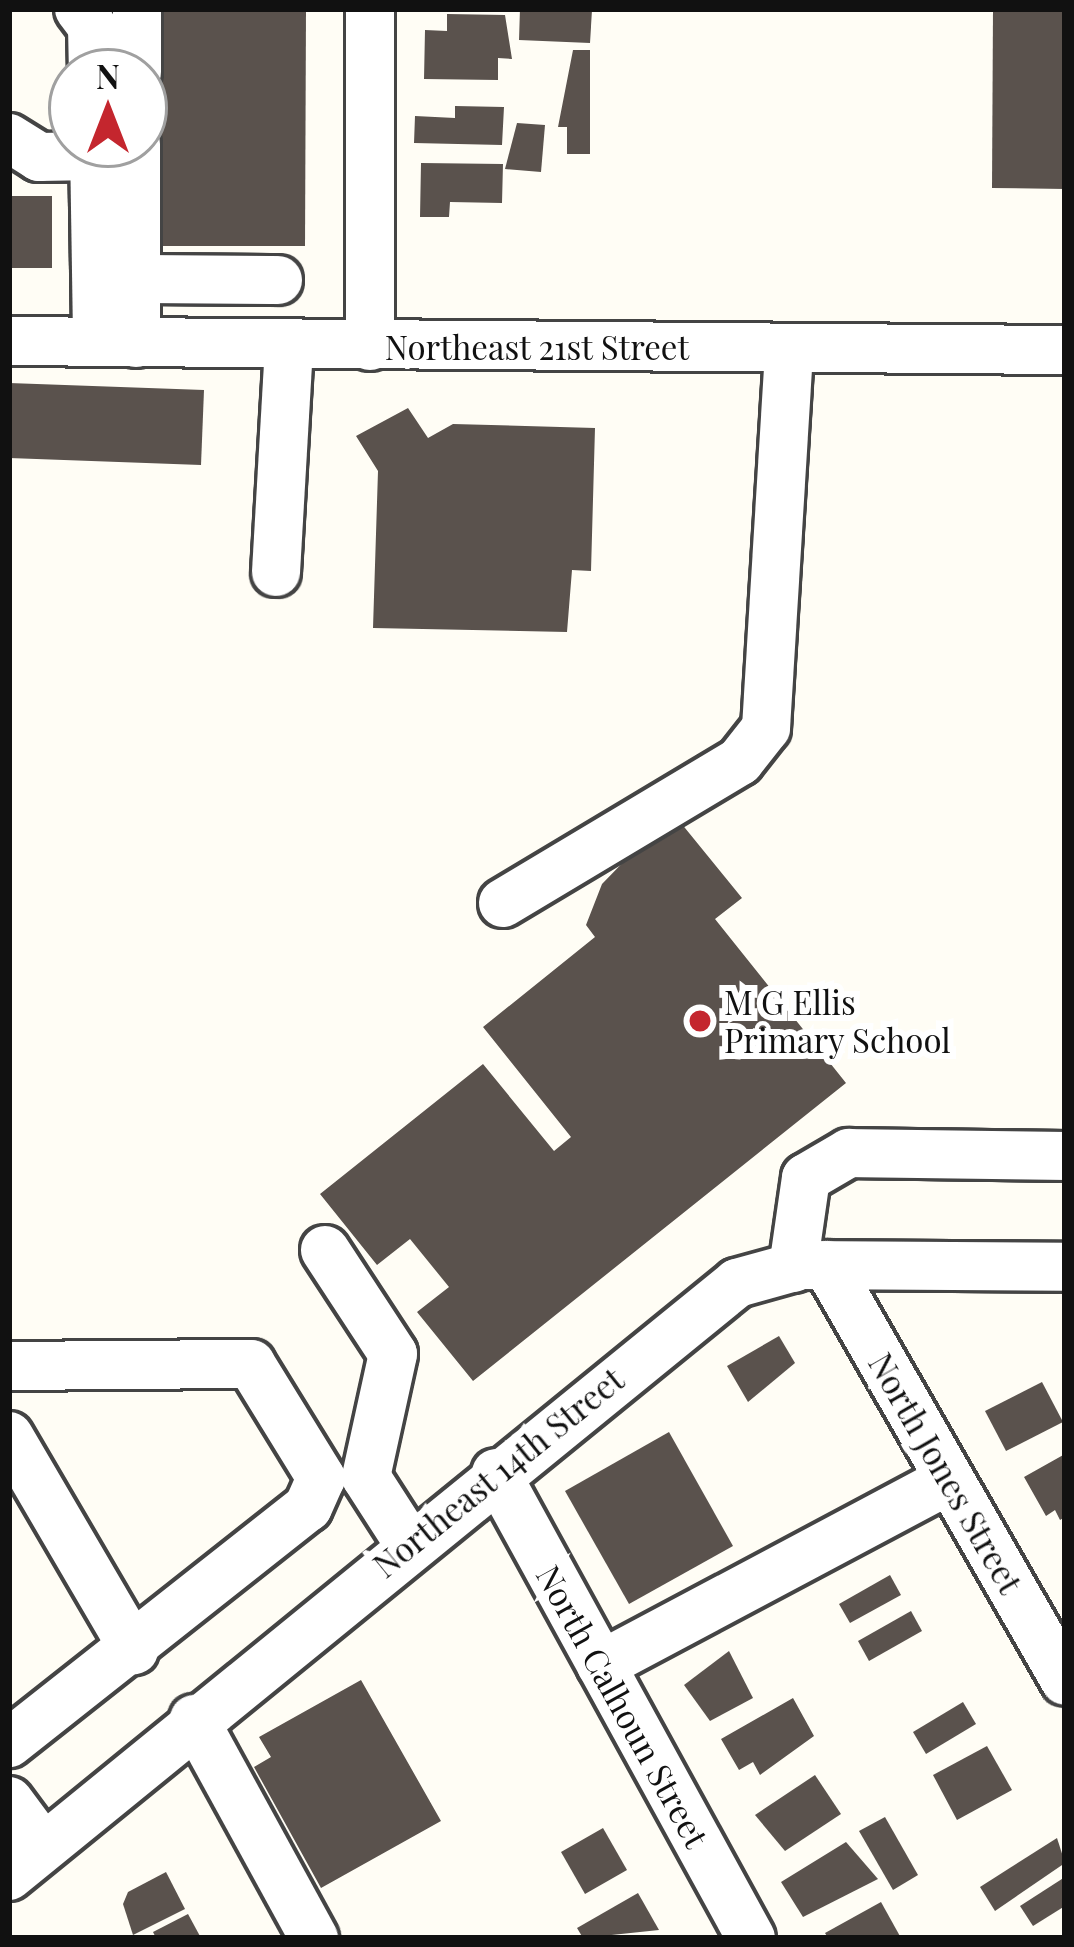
<!DOCTYPE html>
<style>
body{margin:0}
#map{position:relative;width:1074px;height:1947px;overflow:hidden;background:#fffdf5;font-family:"Playfair Display",serif}
div>[style]{position:absolute}
[style*='--x']{left:calc(var(--x)*1px);top:calc(var(--y)*1px);width:calc(var(--w)*1px);rotate:calc(var(--a)*1deg)}
.building>*{inset:0;background:#5a524d}
.roads{filter:drop-shadow(3px 0 #444) drop-shadow(-3px 0 #444) drop-shadow(0 3px #444) drop-shadow(0 -3px #444)}
.minor>*{height:48px;margin:-24px;padding:0 24px;transform-origin:24px;border-radius:24px;background:#fff}
.dots>*{width:33px;height:33px;translate:-50% -50%;box-sizing:border-box;border:6px solid #fff;border-radius:50%}
span{translate:-50% -50%;white-space:nowrap;text-align:center;line-height:1.15;-webkit-text-stroke:12px #fff;paint-order:stroke}
.street-label{font-size:33px;color:#111}
.poi-label{font-size:33px;color:#111}
.left{translate:0 -50%;text-align:left}
.frame{position:absolute;inset:0;border:12px solid #111;pointer-events:none}
.north{position:absolute;left:48px;top:48px;width:120px;height:120px;box-sizing:border-box;background:#fff;border:3px solid #a0a0a0;border-radius:50%;rotate:0deg;font-size:33px;font-weight:700;line-height:48px;text-align:center;color:#111}
.north::after{content:'';display:block;margin:auto;width:42px;height:54px;background:#c4262e;clip-path:polygon(50% 0,100% 100%,50% 72%,0 100%)}
</style>
<div id="map">
<div class="building">
<i style="clip-path:polygon(155px 9px,306px 9px,305px 246px,155px 246px)"></i>
<i style="clip-path:polygon(520px 9px,592px 10px,590px 43px,519px 40px)"></i>
<i style="clip-path:polygon(993px 9px,1065px 9px,1065px 189px,992px 188px)"></i>
<i style="clip-path:polygon(447px 14px,505px 15px,512px 59px,498px 58px,498px 80px,424px 79px,425px 30px,447px 31px)"></i>
<i style="clip-path:polygon(573px 50px,590px 50px,590px 154px,567px 154px,567px 127px,558px 127px)"></i>
<i style="clip-path:polygon(455px 106px,504px 107px,502px 145px,414px 143px,415px 116px,455px 118px)"></i>
<i style="clip-path:polygon(517px 123px,545px 125px,541px 172px,505px 169px)"></i>
<i style="clip-path:polygon(421px 163px,503px 164px,502px 203px,450px 202px,449px 217px,420px 217px)"></i>
<i style="clip-path:polygon(9px 196px,52px 196px,52px 268px,9px 268px)"></i>
<i style="clip-path:polygon(9px 383px,204px 390px,201px 465px,9px 458px)"></i>
<i style="clip-path:polygon(408px 408px,428px 438px,453px 424px,595px 428px,591px 571px,572px 570px,567px 632px,373px 628px,378px 471px,356px 436px)"></i>
<i style="clip-path:polygon(672px 812px,742px 898px,715px 919px,846px 1083px,473px 1381px,417px 1312px,449px 1287px,410px 1239px,377px 1265px,320px 1194px,483px 1064px,554px 1151px,571px 1137px,483px 1027px,595px 937px,586px 925px,602px 884px)"></i>
<i style="clip-path:polygon(779px 1336px,795px 1363px,748px 1402px,727px 1366px)"></i>
<i style="clip-path:polygon(1042px 1382px,1063px 1422px,1006px 1451px,985px 1411px)"></i>
<i style="clip-path:polygon(669px 1432px,733px 1546px,629px 1604px,565px 1491px)"></i>
<i style="clip-path:polygon(1065px 1454px,1065px 1517px,1060px 1520px,1055px 1510px,1046px 1516px,1024px 1477px)"></i>
<i style="clip-path:polygon(890px 1575px,901px 1595px,850px 1623px,839px 1604px)"></i>
<i style="clip-path:polygon(911px 1611px,922px 1631px,869px 1661px,858px 1641px)"></i>
<i style="clip-path:polygon(729px 1651px,753px 1698px,710px 1721px,684px 1685px)"></i>
<i style="clip-path:polygon(361px 1680px,441px 1821px,321px 1888px,254px 1767px,271px 1757px,259px 1737px)"></i>
<i style="clip-path:polygon(793px 1698px,814px 1736px,760px 1775px,753px 1762px,739px 1770px,721px 1739px)"></i>
<i style="clip-path:polygon(963px 1702px,976px 1724px,926px 1754px,913px 1732px)"></i>
<i style="clip-path:polygon(987px 1746px,1012px 1790px,957px 1820px,933px 1775px)"></i>
<i style="clip-path:polygon(815px 1775px,841px 1814px,785px 1851px,755px 1815px)"></i>
<i style="clip-path:polygon(885px 1817px,918px 1875px,893px 1890px,859px 1831px)"></i>
<i style="clip-path:polygon(603px 1828px,627px 1870px,585px 1894px,561px 1852px)"></i>
<i style="clip-path:polygon(1057px 1838px,1065px 1863px,995px 1911px,980px 1887px)"></i>
<i style="clip-path:polygon(846px 1842px,878px 1879px,803px 1917px,781px 1882px)"></i>
<i style="clip-path:polygon(166px 1872px,185px 1909px,133px 1935px,123px 1904px,128px 1892px)"></i>
<i style="clip-path:polygon(1065px 1877px,1065px 1906px,1033px 1926px,1020px 1906px)"></i>
<i style="clip-path:polygon(638px 1893px,659px 1930px,583px 1938px,577px 1928px)"></i>
<i style="clip-path:polygon(881px 1902px,901px 1938px,828px 1938px,825px 1933px)"></i>
<i style="clip-path:polygon(188px 1914px,201px 1938px,156px 1938px,153px 1932px)"></i>
</div>
<div class="roads">
<div class="minor">
<i style="--x:79;--y:9;--w:21;--a:53"></i>
<i style="--x:92;--y:26;--w:46;--a:88.8"></i>
<i style="--x:137;--y:72;--w:63;--a:-90"></i>
<i style="--x:9;--y:138;--w:36;--a:32"></i>
<i style="--x:39;--y:157;--w:55;--a:-1"></i>
<i style="--x:94;--y:144;--w:198;--a:89.1"></i>
<i style="--x:136;--y:279;--w:142;--a:0.4"></i>
<i style="--x:9;--y:341;--w:1056;--a:0.49"></i>
<i style="--x:136;--y:343;--w:199;--a:-90"></i>
<i style="--x:370;--y:346;--w:337;--a:-90"></i>
<i style="--x:276;--y:572;--w:227;--a:-86.7"></i>
<i style="--x:503;--y:903;--w:276;--a:-30.9"></i>
<i style="--x:740;--y:761;--w:42;--a:-51.8"></i>
<i style="--x:766;--y:728;--w:380;--a:-86.5"></i>
<i style="--x:325;--y:1250;--w:124;--a:56.8"></i>
<i style="--x:393;--y:1354;--w:126;--a:102.4"></i>
<i style="--x:366;--y:1477;--w:80;--a:57.3"></i>
<i style="--x:827;--y:1265;--w:479;--a:60.2"></i>
<i style="--x:793;--y:1268;--w:91;--a:-81.8"></i>
<i style="--x:806;--y:1178;--w:50;--a:-30.2"></i>
<i style="--x:849;--y:1153;--w:216;--a:0.8"></i>
<i style="--x:9;--y:1366;--w:242;--a:-0.5"></i>
<i style="--x:251;--y:1364;--w:134;--a:58.4"></i>
<i style="--x:321;--y:1478;--w:32;--a:114"></i>
<i style="--x:308;--y:1507;--w:381;--a:141.7"></i>
<i style="--x:9;--y:1436;--w:248;--a:59.7"></i>
<i style="--x:496;--y:1473;--w:530;--a:61.26"></i>
<i style="--x:601;--y:1665;--w:394;--a:-28"></i>
<i style="--x:194;--y:1719;--w:250;--a:61.3"></i>
<i style="--x:9;--y:1801;--w:57;--a:53.5"></i>
<i style="--x:9;--y:1876;--w:939;--a:-39.16"></i>
<i style="--x:737;--y:1283;--w:67;--a:-15.5"></i>
<i style="--x:802;--y:1265;--w:263;--a:0.4"></i>
</div>
</div>
<div class="dots">
<i style="left:700px;top:1021px;background:#c4262e"></i>
</div>
<div class="street-label">
<span style="left:537px;top:347px">Northeast 21st Street</span>
<span style="left:498px;top:1472px;rotate:-39deg">Northeast 14th Street</span>
<span style="left:946px;top:1473px;rotate:60deg">North Jones Street</span>
<span style="left:623px;top:1706px;rotate:61deg">North Calhoun Street</span>
</div>
<div class="poi-label">
<span class="left" style="left:724px;top:1021px">M G Ellis<br>Primary School</span>
</div>
<div class="frame"></div>
<div class="north">N</div>
</div>
